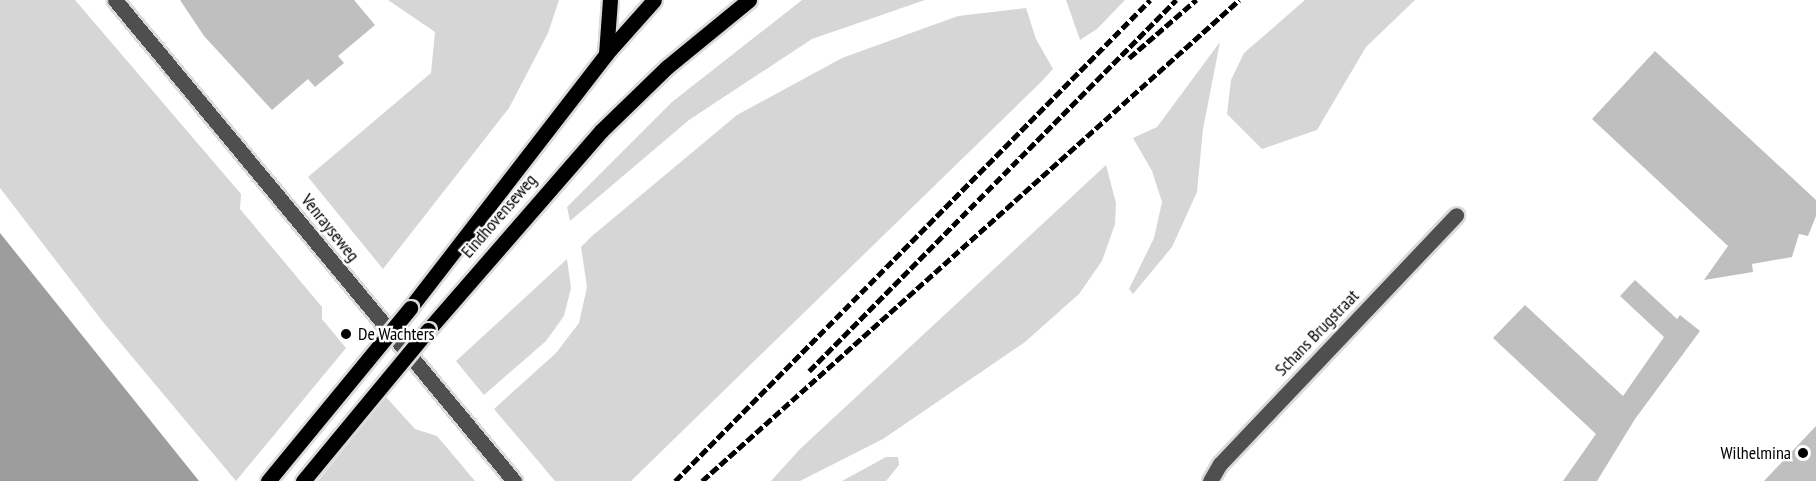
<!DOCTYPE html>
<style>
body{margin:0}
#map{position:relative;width:1816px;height:481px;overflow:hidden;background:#fff;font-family:"PT Sans Narrow",sans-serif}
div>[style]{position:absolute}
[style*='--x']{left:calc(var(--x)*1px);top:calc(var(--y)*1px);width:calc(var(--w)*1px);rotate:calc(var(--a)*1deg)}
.green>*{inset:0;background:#d6d6d6}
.water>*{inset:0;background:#9d9d9d}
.building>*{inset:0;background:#bfbfbf}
.roads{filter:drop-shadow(2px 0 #dbdbdb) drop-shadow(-2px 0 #dbdbdb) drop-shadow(0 2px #dbdbdb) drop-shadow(0 -2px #dbdbdb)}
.minor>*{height:15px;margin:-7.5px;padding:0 7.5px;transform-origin:7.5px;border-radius:7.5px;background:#4f4f4f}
.major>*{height:15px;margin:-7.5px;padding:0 7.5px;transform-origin:7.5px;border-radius:7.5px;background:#000}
.rail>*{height:4.5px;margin-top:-2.25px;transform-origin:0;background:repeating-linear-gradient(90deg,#000 0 9px,transparent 0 12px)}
.bridges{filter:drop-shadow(2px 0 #dbdbdb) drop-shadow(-2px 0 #dbdbdb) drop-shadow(0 2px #dbdbdb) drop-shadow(0 -2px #dbdbdb)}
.major-bridge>*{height:15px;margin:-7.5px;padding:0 7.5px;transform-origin:7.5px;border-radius:7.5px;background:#000}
.dots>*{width:16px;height:16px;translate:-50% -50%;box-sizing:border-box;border:3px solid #fff;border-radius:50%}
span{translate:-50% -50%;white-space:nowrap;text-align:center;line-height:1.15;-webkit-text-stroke:4.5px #fff;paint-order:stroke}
.street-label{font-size:18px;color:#000}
.poi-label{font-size:18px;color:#000}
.left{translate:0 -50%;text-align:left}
.right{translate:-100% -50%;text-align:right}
</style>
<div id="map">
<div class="green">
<i style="clip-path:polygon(0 0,75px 0,241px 194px,240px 209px,322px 307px,322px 319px,346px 348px,236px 481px,103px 322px,0 188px)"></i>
<i style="clip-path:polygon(388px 0,559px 0,548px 33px,509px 108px,383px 269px,308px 177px,431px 73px,435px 32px)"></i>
<i style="clip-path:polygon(802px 0,925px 0,812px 39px,689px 120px,570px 221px,567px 207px,672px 102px)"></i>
<i style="clip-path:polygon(1066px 0,1125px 0,1097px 29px,1080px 40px)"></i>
<i style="clip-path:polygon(1305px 0,1415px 0,1366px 47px,1317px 130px,1262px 149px,1227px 114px,1231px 80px,1244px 53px)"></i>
<i style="clip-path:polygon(1026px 8px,1036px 39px,1053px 69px,1041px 82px,631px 481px,555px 481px,494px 409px,556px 353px,579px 323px,587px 287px,581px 247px,592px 236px,737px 115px,842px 58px,958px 16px)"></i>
<i style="clip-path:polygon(1220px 42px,1203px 129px,1197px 192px,1172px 247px,1133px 294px,1129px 289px,1154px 238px,1162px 202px,1152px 171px,1133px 138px,1157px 127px)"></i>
<i style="clip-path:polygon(1106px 165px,1116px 203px,1115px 224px,1102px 261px,1079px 294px,1025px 342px,883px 439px,800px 481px,771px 481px,800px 449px)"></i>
<i style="clip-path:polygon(567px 259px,571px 288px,564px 316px,546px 341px,484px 395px,456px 361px)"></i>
<i style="clip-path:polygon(386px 397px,415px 429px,437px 436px,475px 481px,318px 481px)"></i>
<i style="clip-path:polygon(886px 457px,898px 457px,899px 465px,886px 481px,842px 481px)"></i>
</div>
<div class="water">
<i style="clip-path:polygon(0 233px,61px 309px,199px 481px,0 481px)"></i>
</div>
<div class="building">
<i style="clip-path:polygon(180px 0,354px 0,375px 25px,338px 56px,344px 63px,315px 87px,308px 79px,272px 110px,204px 36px)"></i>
<i style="clip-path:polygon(1655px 51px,1816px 200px,1816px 216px,1808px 236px,1799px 234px,1792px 257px,1752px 264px,1753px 272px,1704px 280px,1728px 246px,1592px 119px)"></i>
<i style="clip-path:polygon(1635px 280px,1677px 319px,1680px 315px,1700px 331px,1635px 419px,1597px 481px,1563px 481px,1596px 434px,1493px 338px,1525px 305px,1623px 396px,1664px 337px,1620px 296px)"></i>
<i style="clip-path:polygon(1816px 426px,1816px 481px,1764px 481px)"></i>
</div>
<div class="roads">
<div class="minor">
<i style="--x:115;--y:0;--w:625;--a:50.32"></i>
<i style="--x:1210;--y:481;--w:20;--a:-60"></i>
<i style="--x:1220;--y:464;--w:343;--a:-46.5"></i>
</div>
<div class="major">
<i style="--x:606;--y:54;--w:54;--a:-85.8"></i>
<i style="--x:410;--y:308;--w:321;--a:-52.3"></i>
<i style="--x:606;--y:54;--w:72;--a:-48.4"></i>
<i style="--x:428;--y:330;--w:264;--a:-49"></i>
<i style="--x:601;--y:131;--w:92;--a:-44.1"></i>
<i style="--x:667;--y:67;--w:106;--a:-39.3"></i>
</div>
</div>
<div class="rail">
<i style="--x:1129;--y:58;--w:89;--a:-40.9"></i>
<i style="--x:809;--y:371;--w:522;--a:-45.31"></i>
<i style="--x:675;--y:481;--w:676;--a:-45.36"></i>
<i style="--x:702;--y:481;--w:721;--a:-41.85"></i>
</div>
<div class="bridges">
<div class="major-bridge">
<i style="--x:268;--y:481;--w:224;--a:-50.6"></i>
<i style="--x:303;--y:481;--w:196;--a:-50.4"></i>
</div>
</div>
<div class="dots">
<i style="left:346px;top:334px;background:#000"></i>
<i style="left:1803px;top:453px;background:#000"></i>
</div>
<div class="street-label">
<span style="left:499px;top:216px;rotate:-49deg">Eindhovenseweg</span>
<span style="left:330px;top:228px;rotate:51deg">Venrayseweg</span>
<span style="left:1317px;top:333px;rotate:-46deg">Schans Brugstraat</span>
</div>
<div class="poi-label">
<span class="left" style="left:358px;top:334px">De Wachters</span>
<span class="right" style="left:1791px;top:453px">Wilhelmina</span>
</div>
</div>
